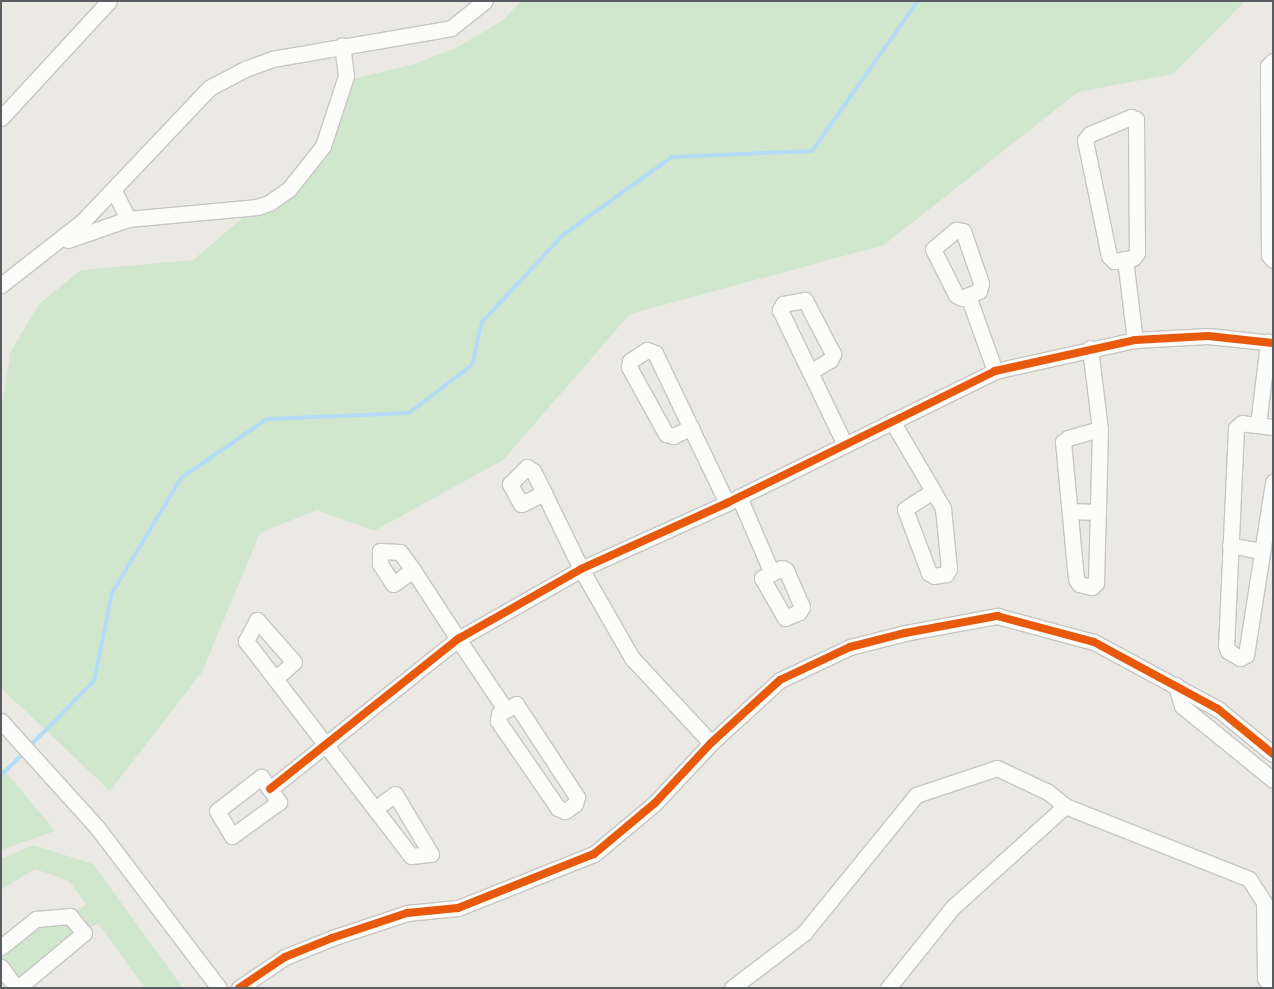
<!DOCTYPE html>
<style>
body{margin:0}
#map{position:relative;width:1274px;height:989px;overflow:hidden;background:#eae9e3;font-family:Karla,sans-serif}
div>[style]{position:absolute}
[style*='--x']{left:calc(var(--x)*1px);top:calc(var(--y)*1px);width:calc(var(--w)*1px);rotate:calc(var(--a)*1deg)}
.green>*{inset:0;background:#d1e7cd}
.stream>*{height:4px;margin:-2px;padding:0 2px;transform-origin:2px;border-radius:2px;background:#b5dcf7}
.roads{filter:drop-shadow(1px 0 #c6c6c4) drop-shadow(-1px 0 #c6c6c4) drop-shadow(0 1px #c6c6c4) drop-shadow(0 -1px #c6c6c4)}
.street>*{height:15px;margin:-7.5px;padding:0 7.5px;transform-origin:7.5px;border-radius:7.5px;background:#fcfcfb}
.cycleway>*{height:8px;margin:-4px;padding:0 4px;transform-origin:4px;border-radius:4px;background:#e8590c}
span{translate:-50% -50%;white-space:nowrap;text-align:center;line-height:1.15;-webkit-text-stroke:4px #fff;paint-order:stroke}
.frame{position:absolute;inset:0;border:2px solid #595d62;pointer-events:none}
</style>
<div id="map">
<div class="green">
<i style="clip-path:polygon(521px 1px,1245px 1px,1173px 74px,1078px 92px,884px 245px,630px 314px,503px 460px,374px 531px,317px 510px,260px 533px,202px 672px,110px 791px,1px 688px,1px 408px,11px 351px,39px 304px,81px 270px,193px 260px,324px 148px,341px 82px,414px 64px,456px 48px,503px 20px)"></i>
<i style="clip-path:polygon(1px 766px,55px 831px,1px 850px)"></i>
<i style="clip-path:polygon(33px 845px,93px 864px,183px 988px,145px 988px,98px 923px,85px 932px,72px 914px,86px 904px,69px 881px,35px 869px,1px 890px,1px 859px)"></i>
<i style="clip-path:polygon(67px 920px,78px 933px,17px 983px,1px 961px,1px 952px,38px 923px)"></i>
</div>
<div class="stream">
<i style="--x:29;--y:747;--w:93;--a:-45.4"></i>
<i style="--x:94;--y:681;--w:90;--a:-78.4"></i>
<i style="--x:112;--y:593;--w:134;--a:-59"></i>
<i style="--x:181;--y:478;--w:104;--a:-34.5"></i>
<i style="--x:267;--y:419;--w:142;--a:-2.4"></i>
<i style="--x:409;--y:413;--w:79;--a:-37.3"></i>
<i style="--x:472;--y:365;--w:44;--a:-76.9"></i>
<i style="--x:482;--y:322;--w:119;--a:-47"></i>
<i style="--x:563;--y:235;--w:134;--a:-35.6"></i>
<i style="--x:672;--y:157;--w:140;--a:-2.5"></i>
<i style="--x:812;--y:151;--w:184;--a:-54.8"></i>
<i style="--x:1;--y:775;--w:33;--a:-44"></i>
</div>
<div class="roads">
<div class="street">
<i style="--x:1273;--y:61;--w:7;--a:135"></i>
<i style="--x:1268;--y:66;--w:189;--a:89.7"></i>
<i style="--x:1269;--y:255;--w:6;--a:51"></i>
<i style="--x:1131;--y:117;--w:5;--a:22"></i>
<i style="--x:1136;--y:119;--w:134;--a:89.6"></i>
<i style="--x:1137;--y:253;--w:6;--a:129"></i>
<i style="--x:1133;--y:258;--w:19;--a:171"></i>
<i style="--x:1114;--y:261;--w:7;--a:-135"></i>
<i style="--x:1109;--y:256;--w:118;--a:-101.7"></i>
<i style="--x:1085;--y:140;--w:8;--a:-50"></i>
<i style="--x:1090;--y:134;--w:44;--a:-22.5"></i>
<i style="--x:1;--y:118;--w:159;--a:-47.3"></i>
<i style="--x:114;--y:191;--w:31;--a:63"></i>
<i style="--x:956;--y:230;--w:7;--a:8"></i>
<i style="--x:963;--y:231;--w:55;--a:70.9"></i>
<i style="--x:981;--y:283;--w:8;--a:104"></i>
<i style="--x:979;--y:291;--w:18;--a:158"></i>
<i style="--x:962;--y:298;--w:7;--a:-153"></i>
<i style="--x:956;--y:295;--w:51;--a:-116.6"></i>
<i style="--x:933;--y:249;--w:30;--a:-40"></i>
<i style="--x:68;--y:240;--w:64;--a:-19.3"></i>
<i style="--x:128;--y:219;--w:130;--a:-5.3"></i>
<i style="--x:257;--y:207;--w:13;--a:-18"></i>
<i style="--x:269;--y:203;--w:24;--a:-35"></i>
<i style="--x:289;--y:189;--w:55;--a:-51.7"></i>
<i style="--x:323;--y:146;--w:74;--a:-71.8"></i>
<i style="--x:346;--y:76;--w:31;--a:-97"></i>
<i style="--x:1125;--y:259;--w:82;--a:83"></i>
<i style="--x:1;--y:285;--w:104;--a:-38"></i>
<i style="--x:83;--y:221;--w:183;--a:-46.5"></i>
<i style="--x:209;--y:88;--w:41;--a:-27.8"></i>
<i style="--x:245;--y:69;--w:29;--a:-20"></i>
<i style="--x:272;--y:59;--w:182;--a:-9.8"></i>
<i style="--x:451;--y:28;--w:43;--a:-38.5"></i>
<i style="--x:968;--y:296;--w:80;--a:70.2"></i>
<i style="--x:1090;--y:348;--w:82;--a:83"></i>
<i style="--x:1100;--y:429;--w:154;--a:91.5"></i>
<i style="--x:1096;--y:583;--w:6;--a:135"></i>
<i style="--x:1092;--y:587;--w:13;--a:-167"></i>
<i style="--x:1079;--y:584;--w:6;--a:-121"></i>
<i style="--x:1076;--y:579;--w:138;--a:-95.4"></i>
<i style="--x:1063;--y:442;--w:6;--a:-39"></i>
<i style="--x:1068;--y:438;--w:33;--a:-16"></i>
<i style="--x:810;--y:372;--w:23;--a:-31"></i>
<i style="--x:830;--y:360;--w:7;--a:-63"></i>
<i style="--x:833;--y:354;--w:61;--a:-117.4"></i>
<i style="--x:805;--y:300;--w:22;--a:170"></i>
<i style="--x:783;--y:304;--w:7;--a:117"></i>
<i style="--x:780;--y:310;--w:69;--a:64.2"></i>
<i style="--x:810;--y:372;--w:81;--a:64.4"></i>
<i style="--x:892;--y:421;--w:81;--a:59.6"></i>
<i style="--x:933;--y:491;--w:20;--a:60"></i>
<i style="--x:943;--y:508;--w:61;--a:84.4"></i>
<i style="--x:949;--y:569;--w:6;--a:121"></i>
<i style="--x:946;--y:574;--w:12;--a:171"></i>
<i style="--x:934;--y:576;--w:6;--a:-149"></i>
<i style="--x:929;--y:573;--w:68;--a:-110.6"></i>
<i style="--x:905;--y:509;--w:33;--a:-33"></i>
<i style="--x:1258;--y:425;--w:84;--a:-83.1"></i>
<i style="--x:691;--y:427;--w:20;--a:153"></i>
<i style="--x:673;--y:436;--w:7;--a:-164"></i>
<i style="--x:666;--y:434;--w:77;--a:-118.9"></i>
<i style="--x:629;--y:367;--w:6;--a:-81"></i>
<i style="--x:630;--y:361;--w:20;--a:-33"></i>
<i style="--x:647;--y:350;--w:9;--a:21"></i>
<i style="--x:655;--y:353;--w:166;--a:64.4"></i>
<i style="--x:1273;--y:427;--w:31;--a:-173"></i>
<i style="--x:1242;--y:423;--w:8;--a:140"></i>
<i style="--x:1236;--y:428;--w:217;--a:92.6"></i>
<i style="--x:1226;--y:645;--w:6;--a:72"></i>
<i style="--x:1228;--y:651;--w:14;--a:30"></i>
<i style="--x:1240;--y:658;--w:7;--a:-27"></i>
<i style="--x:1246;--y:655;--w:175;--a:-81.1"></i>
<i style="--x:544;--y:493;--w:25;--a:154"></i>
<i style="--x:521;--y:504;--w:23;--a:-119"></i>
<i style="--x:510;--y:484;--w:24;--a:-45"></i>
<i style="--x:527;--y:467;--w:7;--a:34"></i>
<i style="--x:533;--y:471;--w:25;--a:63"></i>
<i style="--x:544;--y:493;--w:85;--a:64"></i>
<i style="--x:581;--y:569;--w:103;--a:60.2"></i>
<i style="--x:632;--y:658;--w:116;--a:47.1"></i>
<i style="--x:739;--y:497;--w:81;--a:66.6"></i>
<i style="--x:1070;--y:511;--w:28;--a:2"></i>
<i style="--x:1230;--y:545;--w:33;--a:11"></i>
<i style="--x:782;--y:568;--w:4;--a:27"></i>
<i style="--x:786;--y:570;--w:40;--a:66.6"></i>
<i style="--x:802;--y:607;--w:6;--a:121"></i>
<i style="--x:799;--y:612;--w:15;--a:157"></i>
<i style="--x:785;--y:618;--w:46;--a:-119.9"></i>
<i style="--x:762;--y:578;--w:22;--a:-27"></i>
<i style="--x:413;--y:570;--w:24;--a:145"></i>
<i style="--x:393;--y:584;--w:24;--a:-123"></i>
<i style="--x:380;--y:564;--w:13;--a:-90"></i>
<i style="--x:380;--y:551;--w:20;--a:3"></i>
<i style="--x:400;--y:552;--w:22;--a:54"></i>
<i style="--x:413;--y:570;--w:82;--a:56.9"></i>
<i style="--x:458;--y:639;--w:84;--a:56.1"></i>
<i style="--x:275;--y:679;--w:25;--a:-42"></i>
<i style="--x:294;--y:662;--w:56;--a:-131.4"></i>
<i style="--x:257;--y:620;--w:24;--a:118"></i>
<i style="--x:246;--y:641;--w:271;--a:52.5"></i>
<i style="--x:411;--y:856;--w:20;--a:-6"></i>
<i style="--x:431;--y:854;--w:70;--a:-121"></i>
<i style="--x:395;--y:794;--w:25;--a:143"></i>
<i style="--x:1176;--y:685;--w:22;--a:74"></i>
<i style="--x:1182;--y:706;--w:117;--a:39.1"></i>
<i style="--x:516;--y:704;--w:111;--a:56.7"></i>
<i style="--x:577;--y:797;--w:7;--a:106"></i>
<i style="--x:575;--y:804;--w:12;--a:145"></i>
<i style="--x:565;--y:811;--w:8;--a:-157"></i>
<i style="--x:558;--y:808;--w:106;--a:-124.6"></i>
<i style="--x:498;--y:721;--w:7;--a:-82"></i>
<i style="--x:499;--y:714;--w:20;--a:-30"></i>
<i style="--x:1;--y:721;--w:142;--a:47.9"></i>
<i style="--x:96;--y:826;--w:203;--a:52.8"></i>
<i style="--x:261;--y:777;--w:31;--a:54"></i>
<i style="--x:279;--y:802;--w:58;--a:144.1"></i>
<i style="--x:232;--y:836;--w:29;--a:-121"></i>
<i style="--x:217;--y:811;--w:56;--a:-37.7"></i>
<i style="--x:270;--y:789;--w:241;--a:-38.6"></i>
<i style="--x:458;--y:639;--w:142;--a:-29.6"></i>
<i style="--x:581;--y:569;--w:160;--a:-24.3"></i>
<i style="--x:727;--y:503;--w:299;--a:-26.2"></i>
<i style="--x:995;--y:371;--w:143;--a:-12.5"></i>
<i style="--x:1135;--y:340;--w:73;--a:-3.1"></i>
<i style="--x:1208;--y:336;--w:65;--a:6.1"></i>
<i style="--x:1;--y:947;--w:45;--a:-38.7"></i>
<i style="--x:36;--y:919;--w:34;--a:-5"></i>
<i style="--x:70;--y:916;--w:22;--a:51"></i>
<i style="--x:84;--y:933;--w:86;--a:140.2"></i>
<i style="--x:1;--y:967;--w:26;--a:54"></i>
<i style="--x:239;--y:988;--w:55;--a:-34"></i>
<i style="--x:285;--y:957;--w:51;--a:-22"></i>
<i style="--x:332;--y:938;--w:79;--a:-18.4"></i>
<i style="--x:407;--y:913;--w:51;--a:-5.6"></i>
<i style="--x:458;--y:908;--w:146;--a:-21.7"></i>
<i style="--x:594;--y:854;--w:80;--a:-39.9"></i>
<i style="--x:655;--y:803;--w:82;--a:-47"></i>
<i style="--x:711;--y:743;--w:93;--a:-42.4"></i>
<i style="--x:780;--y:680;--w:77;--a:-25.2"></i>
<i style="--x:850;--y:647;--w:57;--a:-14.3"></i>
<i style="--x:905;--y:633;--w:94;--a:-10.5"></i>
<i style="--x:997;--y:616;--w:100;--a:15"></i>
<i style="--x:1094;--y:642;--w:141;--a:28.4"></i>
<i style="--x:1218;--y:709;--w:71;--a:39.3"></i>
<i style="--x:732;--y:988;--w:91;--a:-37.4"></i>
<i style="--x:804;--y:933;--w:178;--a:-50.9"></i>
<i style="--x:916;--y:795;--w:85;--a:-18.4"></i>
<i style="--x:997;--y:768;--w:56;--a:25.2"></i>
<i style="--x:1048;--y:792;--w:22;--a:39"></i>
<i style="--x:1065;--y:806;--w:198;--a:21.6"></i>
<i style="--x:1249;--y:879;--w:27;--a:57"></i>
<i style="--x:1264;--y:902;--w:76;--a:89.2"></i>
<i style="--x:1265;--y:978;--w:12;--a:59"></i>
<i style="--x:888;--y:988;--w:104;--a:-51.3"></i>
<i style="--x:953;--y:907;--w:151;--a:-42"></i>
</div>
</div>
<div class="cycleway">
<i style="--x:270;--y:789;--w:241;--a:-38.6"></i>
<i style="--x:458;--y:639;--w:142;--a:-29.6"></i>
<i style="--x:581;--y:569;--w:160;--a:-24.3"></i>
<i style="--x:727;--y:503;--w:299;--a:-26.2"></i>
<i style="--x:995;--y:371;--w:143;--a:-12.5"></i>
<i style="--x:1135;--y:340;--w:73;--a:-3.1"></i>
<i style="--x:1208;--y:336;--w:65;--a:6.1"></i>
<i style="--x:239;--y:988;--w:55;--a:-34"></i>
<i style="--x:285;--y:957;--w:51;--a:-22"></i>
<i style="--x:332;--y:938;--w:79;--a:-18.4"></i>
<i style="--x:407;--y:913;--w:51;--a:-5.6"></i>
<i style="--x:458;--y:908;--w:146;--a:-21.7"></i>
<i style="--x:594;--y:854;--w:80;--a:-39.9"></i>
<i style="--x:655;--y:803;--w:82;--a:-47"></i>
<i style="--x:711;--y:743;--w:93;--a:-42.4"></i>
<i style="--x:780;--y:680;--w:77;--a:-25.2"></i>
<i style="--x:850;--y:647;--w:57;--a:-14.3"></i>
<i style="--x:905;--y:633;--w:94;--a:-10.5"></i>
<i style="--x:997;--y:616;--w:100;--a:15"></i>
<i style="--x:1094;--y:642;--w:141;--a:28.4"></i>
<i style="--x:1218;--y:709;--w:71;--a:39.3"></i>
</div>
<div class="frame"></div>
</div>
